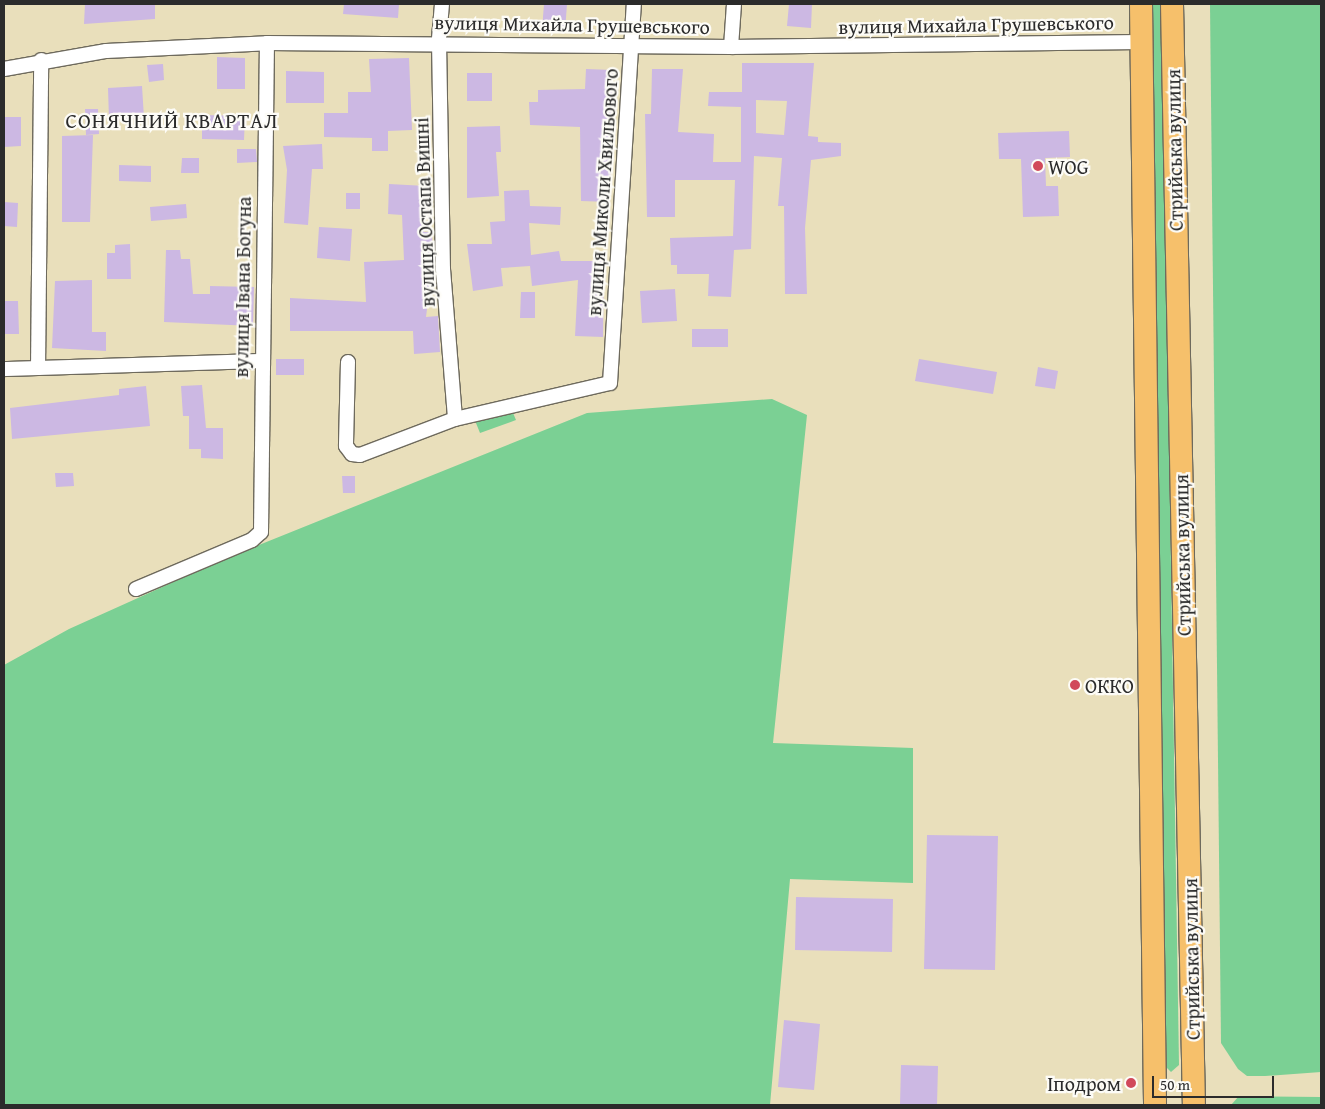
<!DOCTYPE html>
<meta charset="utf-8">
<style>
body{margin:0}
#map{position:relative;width:1325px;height:1109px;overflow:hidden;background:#e9dfbb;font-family:"Gentium Book Plus",serif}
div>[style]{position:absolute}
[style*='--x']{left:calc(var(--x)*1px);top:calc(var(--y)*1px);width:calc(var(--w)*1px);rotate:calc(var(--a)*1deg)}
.green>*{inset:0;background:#7bd094}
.building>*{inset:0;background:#ccb8e3}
.roads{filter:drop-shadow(1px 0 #6e6a5d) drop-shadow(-1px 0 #6e6a5d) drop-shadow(0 1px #6e6a5d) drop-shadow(0 -1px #6e6a5d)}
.minor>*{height:14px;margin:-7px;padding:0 7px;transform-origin:7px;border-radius:7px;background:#fff}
.primary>*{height:22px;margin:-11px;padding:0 11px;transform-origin:11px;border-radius:11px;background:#f6c06b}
.dots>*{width:14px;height:14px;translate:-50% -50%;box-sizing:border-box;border:2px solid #fdfcf7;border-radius:50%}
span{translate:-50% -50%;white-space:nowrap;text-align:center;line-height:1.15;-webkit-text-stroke:4.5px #fdfcf7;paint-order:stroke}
.street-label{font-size:20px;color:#2b2b2b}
.poi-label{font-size:20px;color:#2b2b2b}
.left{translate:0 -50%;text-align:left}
.right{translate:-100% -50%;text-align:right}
.neighbourhood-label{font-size:21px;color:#2b2b2b;letter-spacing:1px}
.frame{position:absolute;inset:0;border:5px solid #2b2b2b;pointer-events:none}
.scale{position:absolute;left:1152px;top:1076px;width:122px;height:22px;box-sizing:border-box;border:2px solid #2b2b2b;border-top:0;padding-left:6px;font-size:15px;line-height:18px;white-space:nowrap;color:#2b2b2b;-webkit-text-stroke:4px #fdfcf7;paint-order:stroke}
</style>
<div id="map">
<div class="green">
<i style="clip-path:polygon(1150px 4px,1162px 4px,1179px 1065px,1171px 1072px,1164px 1065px)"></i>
<i style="clip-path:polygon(1210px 4px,1321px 4px,1321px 1072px,1265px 1076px,1247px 1076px,1238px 1069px,1221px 1043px)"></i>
<i style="clip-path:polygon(772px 399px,807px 415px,773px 743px,913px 748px,913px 883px,790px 879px,770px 1105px,4px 1105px,4px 665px,69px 629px,229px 557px,587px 413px)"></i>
<i style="clip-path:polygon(510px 406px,516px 420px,480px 433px,474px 418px)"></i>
<i style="clip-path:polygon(1239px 1096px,1321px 1097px,1321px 1105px,1231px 1105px)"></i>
</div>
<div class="building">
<i style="clip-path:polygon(85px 4px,155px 4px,155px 19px,84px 24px)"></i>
<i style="clip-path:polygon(344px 4px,399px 4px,398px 18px,343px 14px)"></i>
<i style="clip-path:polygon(544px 4px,567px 4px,565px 31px,542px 30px)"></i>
<i style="clip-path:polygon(789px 4px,812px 4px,811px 28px,787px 26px)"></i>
<i style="clip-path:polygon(217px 57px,245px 58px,245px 89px,217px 89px)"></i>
<i style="clip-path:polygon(409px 58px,412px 130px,388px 131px,388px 151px,372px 151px,372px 138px,324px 137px,324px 113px,348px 113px,348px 92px,371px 92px,369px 59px)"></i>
<i style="clip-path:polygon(evenodd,742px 63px,814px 63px,808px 136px,818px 137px,818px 142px,841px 143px,841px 156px,811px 160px,805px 228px,807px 294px,785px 294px,784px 206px,778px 206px,782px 158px,754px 156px,751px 249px,734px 250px,731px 297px,708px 296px,709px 274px,677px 274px,677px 265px,671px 265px,670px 238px,733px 236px,735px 180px,675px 180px,675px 217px,647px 217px,645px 114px,651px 114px,652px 69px,683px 69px,678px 132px,714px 134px,713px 162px,741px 162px,741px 107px,708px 106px,709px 92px,742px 92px,742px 63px,756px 100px,787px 101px,784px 135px,756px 133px,756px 100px)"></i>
<i style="clip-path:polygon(163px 64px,164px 80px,149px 82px,147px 65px)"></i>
<i style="clip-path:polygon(586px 69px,613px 70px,610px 202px,581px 201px,580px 127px,530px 125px,529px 102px,538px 102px,538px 90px,585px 89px)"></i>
<i style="clip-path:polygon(286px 71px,324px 72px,324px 103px,286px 103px)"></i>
<i style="clip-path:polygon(467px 73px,492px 73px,492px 101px,467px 101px)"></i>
<i style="clip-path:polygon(142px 86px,144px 118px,109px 120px,108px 88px)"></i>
<i style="clip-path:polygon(85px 109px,98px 109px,99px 134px,86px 135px)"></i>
<i style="clip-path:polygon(202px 115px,245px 116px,244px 140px,202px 139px)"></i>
<i style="clip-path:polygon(4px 117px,21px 117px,21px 146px,4px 147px)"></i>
<i style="clip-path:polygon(500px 126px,501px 152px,496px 152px,499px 196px,467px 198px,467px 127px)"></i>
<i style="clip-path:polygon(1069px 131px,1070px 157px,1045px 158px,1046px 186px,1058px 186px,1059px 216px,1023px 217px,1021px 159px,999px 159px,998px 133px)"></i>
<i style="clip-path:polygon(93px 135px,90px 222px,62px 222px,62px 136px)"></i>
<i style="clip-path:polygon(322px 144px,323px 169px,312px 169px,308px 225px,284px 223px,287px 170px,283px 146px)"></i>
<i style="clip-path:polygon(237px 149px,256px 149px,257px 162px,237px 163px)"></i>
<i style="clip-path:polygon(182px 158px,199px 158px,199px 173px,181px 173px)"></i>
<i style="clip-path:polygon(119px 165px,151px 166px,151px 182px,119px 181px)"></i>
<i style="clip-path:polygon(389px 184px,426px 186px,424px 232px,432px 232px,433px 261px,426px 317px,438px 316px,440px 352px,414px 354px,413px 331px,290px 331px,290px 298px,366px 302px,364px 262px,404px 260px,402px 215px,388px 214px)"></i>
<i style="clip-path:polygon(529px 190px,530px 206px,561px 207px,560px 225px,529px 223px,531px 255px,559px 251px,561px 261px,604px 261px,603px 337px,575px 336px,578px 280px,532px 286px,530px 266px,501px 268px,503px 286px,473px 291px,467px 244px,492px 244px,490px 222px,505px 221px,504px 191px)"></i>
<i style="clip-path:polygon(346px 193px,360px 193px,360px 209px,346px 209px)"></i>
<i style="clip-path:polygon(4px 202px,18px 203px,17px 227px,4px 226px)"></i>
<i style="clip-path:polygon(186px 204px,187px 218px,151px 221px,150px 207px)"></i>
<i style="clip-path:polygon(319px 227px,352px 229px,350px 261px,317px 258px)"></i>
<i style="clip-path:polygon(130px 244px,131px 279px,107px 279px,107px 253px,115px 253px,115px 245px)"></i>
<i style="clip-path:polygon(166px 250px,180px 250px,181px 259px,190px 259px,193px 294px,210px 294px,210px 286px,254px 287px,253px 326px,164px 322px)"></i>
<i style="clip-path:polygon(92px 280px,92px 332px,106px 332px,106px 351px,52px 348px,55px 281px)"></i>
<i style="clip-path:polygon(675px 289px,677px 321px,642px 323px,640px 291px)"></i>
<i style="clip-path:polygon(521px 292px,535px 292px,535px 318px,520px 318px)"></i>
<i style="clip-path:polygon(4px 301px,18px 301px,19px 334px,4px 334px)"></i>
<i style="clip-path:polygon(692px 329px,728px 329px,728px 347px,692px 347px)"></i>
<i style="clip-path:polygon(276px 359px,304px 359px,304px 375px,276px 375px)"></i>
<i style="clip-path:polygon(919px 359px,997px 372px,993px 394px,915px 381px)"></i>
<i style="clip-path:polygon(1038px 367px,1058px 371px,1055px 389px,1035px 386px)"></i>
<i style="clip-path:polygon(202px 385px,206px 428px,223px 428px,223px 459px,201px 458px,201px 449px,189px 449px,189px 416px,183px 416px,181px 386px)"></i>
<i style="clip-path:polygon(146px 386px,150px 426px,12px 439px,10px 408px,119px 395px,119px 389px)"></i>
<i style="clip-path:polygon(55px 473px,73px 473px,74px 486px,56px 487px)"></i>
<i style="clip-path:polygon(342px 476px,355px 476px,355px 493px,343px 493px)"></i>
<i style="clip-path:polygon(927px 835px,998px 836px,995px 970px,924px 969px)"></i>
<i style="clip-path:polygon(796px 897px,893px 899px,892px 952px,795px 950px)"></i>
<i style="clip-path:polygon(784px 1020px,820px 1024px,814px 1090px,778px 1087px)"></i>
<i style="clip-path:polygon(901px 1065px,938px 1066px,937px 1105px,900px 1105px)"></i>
</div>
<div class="roads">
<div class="minor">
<i style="--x:442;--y:4;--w:37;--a:95"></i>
<i style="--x:439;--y:41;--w:228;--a:89"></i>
<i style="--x:443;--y:269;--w:150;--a:85.4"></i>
<i style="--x:731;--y:47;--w:43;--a:-86"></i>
<i style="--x:4;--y:69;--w:104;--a:-10"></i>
<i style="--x:106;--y:51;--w:161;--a:-2.8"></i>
<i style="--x:267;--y:43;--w:464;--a:0.5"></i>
<i style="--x:731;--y:47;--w:409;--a:-0.7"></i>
<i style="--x:348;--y:362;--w:84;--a:91.4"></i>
<i style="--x:346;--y:446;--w:10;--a:53"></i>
<i style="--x:352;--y:454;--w:8;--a:7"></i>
<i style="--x:360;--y:455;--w:102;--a:-20.8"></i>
<i style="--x:455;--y:419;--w:159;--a:-13.1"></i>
<i style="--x:610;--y:383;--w:380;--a:-86.4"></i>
<i style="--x:38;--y:368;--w:308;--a:-89.4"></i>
<i style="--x:4;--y:369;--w:256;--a:-1.8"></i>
<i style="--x:136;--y:589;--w:126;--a:-22.9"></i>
<i style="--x:252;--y:540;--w:12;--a:-42"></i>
<i style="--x:261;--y:532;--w:489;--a:-89.3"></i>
</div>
<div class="primary">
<i style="--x:1141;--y:4;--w:1101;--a:89.27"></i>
<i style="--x:1172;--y:4;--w:1101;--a:88.86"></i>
</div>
</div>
<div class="dots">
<i style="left:1038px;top:166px;background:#d1495b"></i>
<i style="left:1075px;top:685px;background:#d1495b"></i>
<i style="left:1131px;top:1083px;background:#d1495b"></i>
</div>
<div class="street-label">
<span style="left:572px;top:24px;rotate:1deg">вулиця Михайла Грушевського</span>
<span style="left:976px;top:24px;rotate:-1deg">вулиця Михайла Грушевського</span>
<span style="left:1174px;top:150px;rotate:-91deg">Стрийська вулиця</span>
<span style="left:602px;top:192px;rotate:-86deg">вулиця Миколи Хвильового</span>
<span style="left:424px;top:212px;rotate:-92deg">вулиця Остапа Вишні</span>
<span style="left:242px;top:287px;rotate:-89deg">вулиця Івана Богуна</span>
<span style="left:1182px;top:555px;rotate:-91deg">Стрийська вулиця</span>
<span style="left:1191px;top:959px;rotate:-91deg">Стрийська вулиця</span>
</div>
<div class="poi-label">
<span class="left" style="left:1048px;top:166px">WOG</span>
<span class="left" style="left:1085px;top:685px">ОККО</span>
<span class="right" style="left:1121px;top:1083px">Іподром</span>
</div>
<div class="neighbourhood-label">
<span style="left:172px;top:121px">СОНЯЧНИЙ КВАРТАЛ</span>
</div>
<div class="frame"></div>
<div class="scale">50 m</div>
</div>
